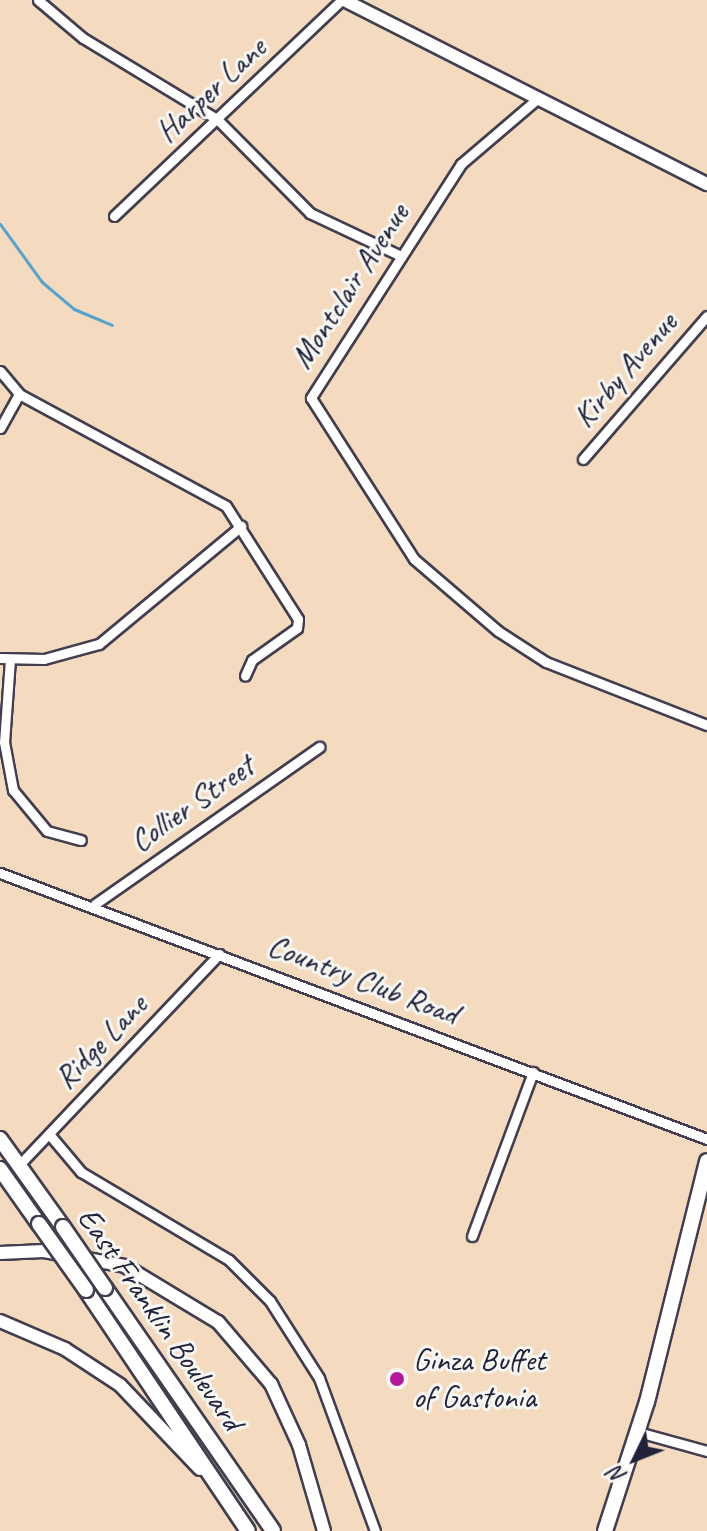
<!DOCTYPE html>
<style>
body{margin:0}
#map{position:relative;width:707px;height:1531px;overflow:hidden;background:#f4dbbf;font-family:Caveat,sans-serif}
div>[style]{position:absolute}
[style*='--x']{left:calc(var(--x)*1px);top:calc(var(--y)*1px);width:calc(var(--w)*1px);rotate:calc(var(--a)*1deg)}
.stream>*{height:3px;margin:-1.5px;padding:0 1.5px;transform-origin:1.5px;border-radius:1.5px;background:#55a4cf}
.roads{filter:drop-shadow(2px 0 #423e4f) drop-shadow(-2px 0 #423e4f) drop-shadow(0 2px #423e4f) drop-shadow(0 -2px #423e4f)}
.street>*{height:9px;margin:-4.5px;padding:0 4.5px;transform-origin:4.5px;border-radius:4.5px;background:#fff}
.secondary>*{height:12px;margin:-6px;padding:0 6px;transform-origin:6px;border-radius:6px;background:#fff}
.primary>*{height:14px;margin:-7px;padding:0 7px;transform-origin:7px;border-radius:7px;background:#fff}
.bridges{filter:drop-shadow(2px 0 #423e4f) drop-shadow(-2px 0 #423e4f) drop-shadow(0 2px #423e4f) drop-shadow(0 -2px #423e4f)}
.primary-bridge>*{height:14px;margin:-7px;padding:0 7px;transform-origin:7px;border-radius:7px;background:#fff}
.dots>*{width:22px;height:22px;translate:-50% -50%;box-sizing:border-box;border:4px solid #f6f6f2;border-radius:50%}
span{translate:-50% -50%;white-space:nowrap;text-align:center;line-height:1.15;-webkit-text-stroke:6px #f6f6f2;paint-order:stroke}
.street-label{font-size:32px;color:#22223b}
.poi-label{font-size:32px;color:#22223b}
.left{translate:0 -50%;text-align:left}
.north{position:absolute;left:595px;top:1419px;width:80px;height:80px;-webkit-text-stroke:6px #f6f6f2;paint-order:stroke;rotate:227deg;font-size:22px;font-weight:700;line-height:32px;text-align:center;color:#22223b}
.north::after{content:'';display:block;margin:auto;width:28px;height:36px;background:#22223b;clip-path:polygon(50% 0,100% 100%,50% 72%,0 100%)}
</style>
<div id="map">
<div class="stream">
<i style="--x:0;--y:224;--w:72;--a:54.1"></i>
<i style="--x:42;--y:282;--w:42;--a:40.2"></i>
<i style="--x:74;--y:309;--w:41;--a:22.8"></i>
</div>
<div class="roads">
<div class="street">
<i style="--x:38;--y:0;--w:59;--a:40.2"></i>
<i style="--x:83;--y:38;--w:157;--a:31.2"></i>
<i style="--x:217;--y:119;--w:132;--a:45.3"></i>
<i style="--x:310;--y:213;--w:98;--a:25.3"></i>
<i style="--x:537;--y:99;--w:100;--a:139.5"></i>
<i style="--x:461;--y:164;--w:278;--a:122.7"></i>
<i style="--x:311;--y:398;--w:191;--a:57.4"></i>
<i style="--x:414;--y:559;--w:111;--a:40.6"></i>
<i style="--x:498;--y:631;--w:57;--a:32.9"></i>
<i style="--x:546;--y:662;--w:173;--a:21.4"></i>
<i style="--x:114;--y:216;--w:314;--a:-43.5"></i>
<i style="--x:0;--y:371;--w:30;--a:50"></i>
<i style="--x:19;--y:394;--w:39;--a:119"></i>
<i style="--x:19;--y:394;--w:235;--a:28.4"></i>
<i style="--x:226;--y:506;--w:134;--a:57.5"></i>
<i style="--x:298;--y:619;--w:9;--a:96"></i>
<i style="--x:297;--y:628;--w:55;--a:144.6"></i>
<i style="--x:252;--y:660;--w:17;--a:114"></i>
<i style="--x:583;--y:459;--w:189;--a:-49.1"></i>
<i style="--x:0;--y:658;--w:44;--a:1.3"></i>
<i style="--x:44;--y:659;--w:57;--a:-15.3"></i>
<i style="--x:99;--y:644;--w:185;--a:-39.7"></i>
<i style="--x:10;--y:659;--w:83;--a:94.1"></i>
<i style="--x:4;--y:742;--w:49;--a:79.4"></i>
<i style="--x:13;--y:790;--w:53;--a:50.3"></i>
<i style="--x:47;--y:831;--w:35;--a:15"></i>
<i style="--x:0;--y:873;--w:755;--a:20.62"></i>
<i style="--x:95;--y:904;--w:274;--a:-35"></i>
<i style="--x:49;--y:1134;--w:50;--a:49.9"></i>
<i style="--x:81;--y:1172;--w:172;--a:30.7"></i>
<i style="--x:229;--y:1260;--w:58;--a:45"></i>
<i style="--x:270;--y:1301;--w:91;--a:57.5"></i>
<i style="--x:319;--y:1378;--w:163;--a:69.9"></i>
<i style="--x:19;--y:1165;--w:291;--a:-46.5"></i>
<i style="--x:472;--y:1236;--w:175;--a:-69.6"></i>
<i style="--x:638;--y:1432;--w:72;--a:15.4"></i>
</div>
<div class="secondary">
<i style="--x:344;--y:0;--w:407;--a:26.9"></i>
<i style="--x:0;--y:1253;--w:44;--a:-2.6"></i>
<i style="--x:44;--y:1251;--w:82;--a:10.5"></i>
<i style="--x:125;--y:1266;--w:109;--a:31.1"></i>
<i style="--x:218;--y:1322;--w:82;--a:49.5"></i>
<i style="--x:271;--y:1384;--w:67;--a:65.3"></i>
<i style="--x:299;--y:1445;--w:90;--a:73.8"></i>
<i style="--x:0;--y:1321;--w:71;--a:23.3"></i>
<i style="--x:65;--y:1349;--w:66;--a:33.2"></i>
<i style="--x:120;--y:1385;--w:116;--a:46.4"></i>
</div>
<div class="primary">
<i style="--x:0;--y:1139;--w:108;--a:54.4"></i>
<i style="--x:0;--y:1169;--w:67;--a:54.7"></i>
<i style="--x:105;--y:1288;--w:295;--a:55.3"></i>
<i style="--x:86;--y:1290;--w:290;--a:56.1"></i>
<i style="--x:605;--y:1531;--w:136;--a:-72"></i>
<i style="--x:647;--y:1402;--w:248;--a:-76"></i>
</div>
</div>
<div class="bridges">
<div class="primary-bridge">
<i style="--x:39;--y:1224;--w:81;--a:54.5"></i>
<i style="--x:63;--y:1227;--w:74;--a:55.5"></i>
</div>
</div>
<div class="dots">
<i style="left:397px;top:1379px;background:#b5179e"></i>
</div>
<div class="street-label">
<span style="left:211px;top:90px;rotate:-43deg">Harper Lane</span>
<span style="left:350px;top:286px;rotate:-57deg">Montclair Avenue</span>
<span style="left:625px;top:370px;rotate:-49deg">Kirby Avenue</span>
<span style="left:192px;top:804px;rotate:-35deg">Collier Street</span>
<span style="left:363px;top:980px;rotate:21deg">Country Club Road</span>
<span style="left:101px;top:1042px;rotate:-46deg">Ridge Lane</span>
<span style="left:160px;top:1319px;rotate:55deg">East Franklin Boulevard</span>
</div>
<div class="poi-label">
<span class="left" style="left:413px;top:1379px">Ginza Buffet<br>of Gastonia</span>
</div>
<div class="north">N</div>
</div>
